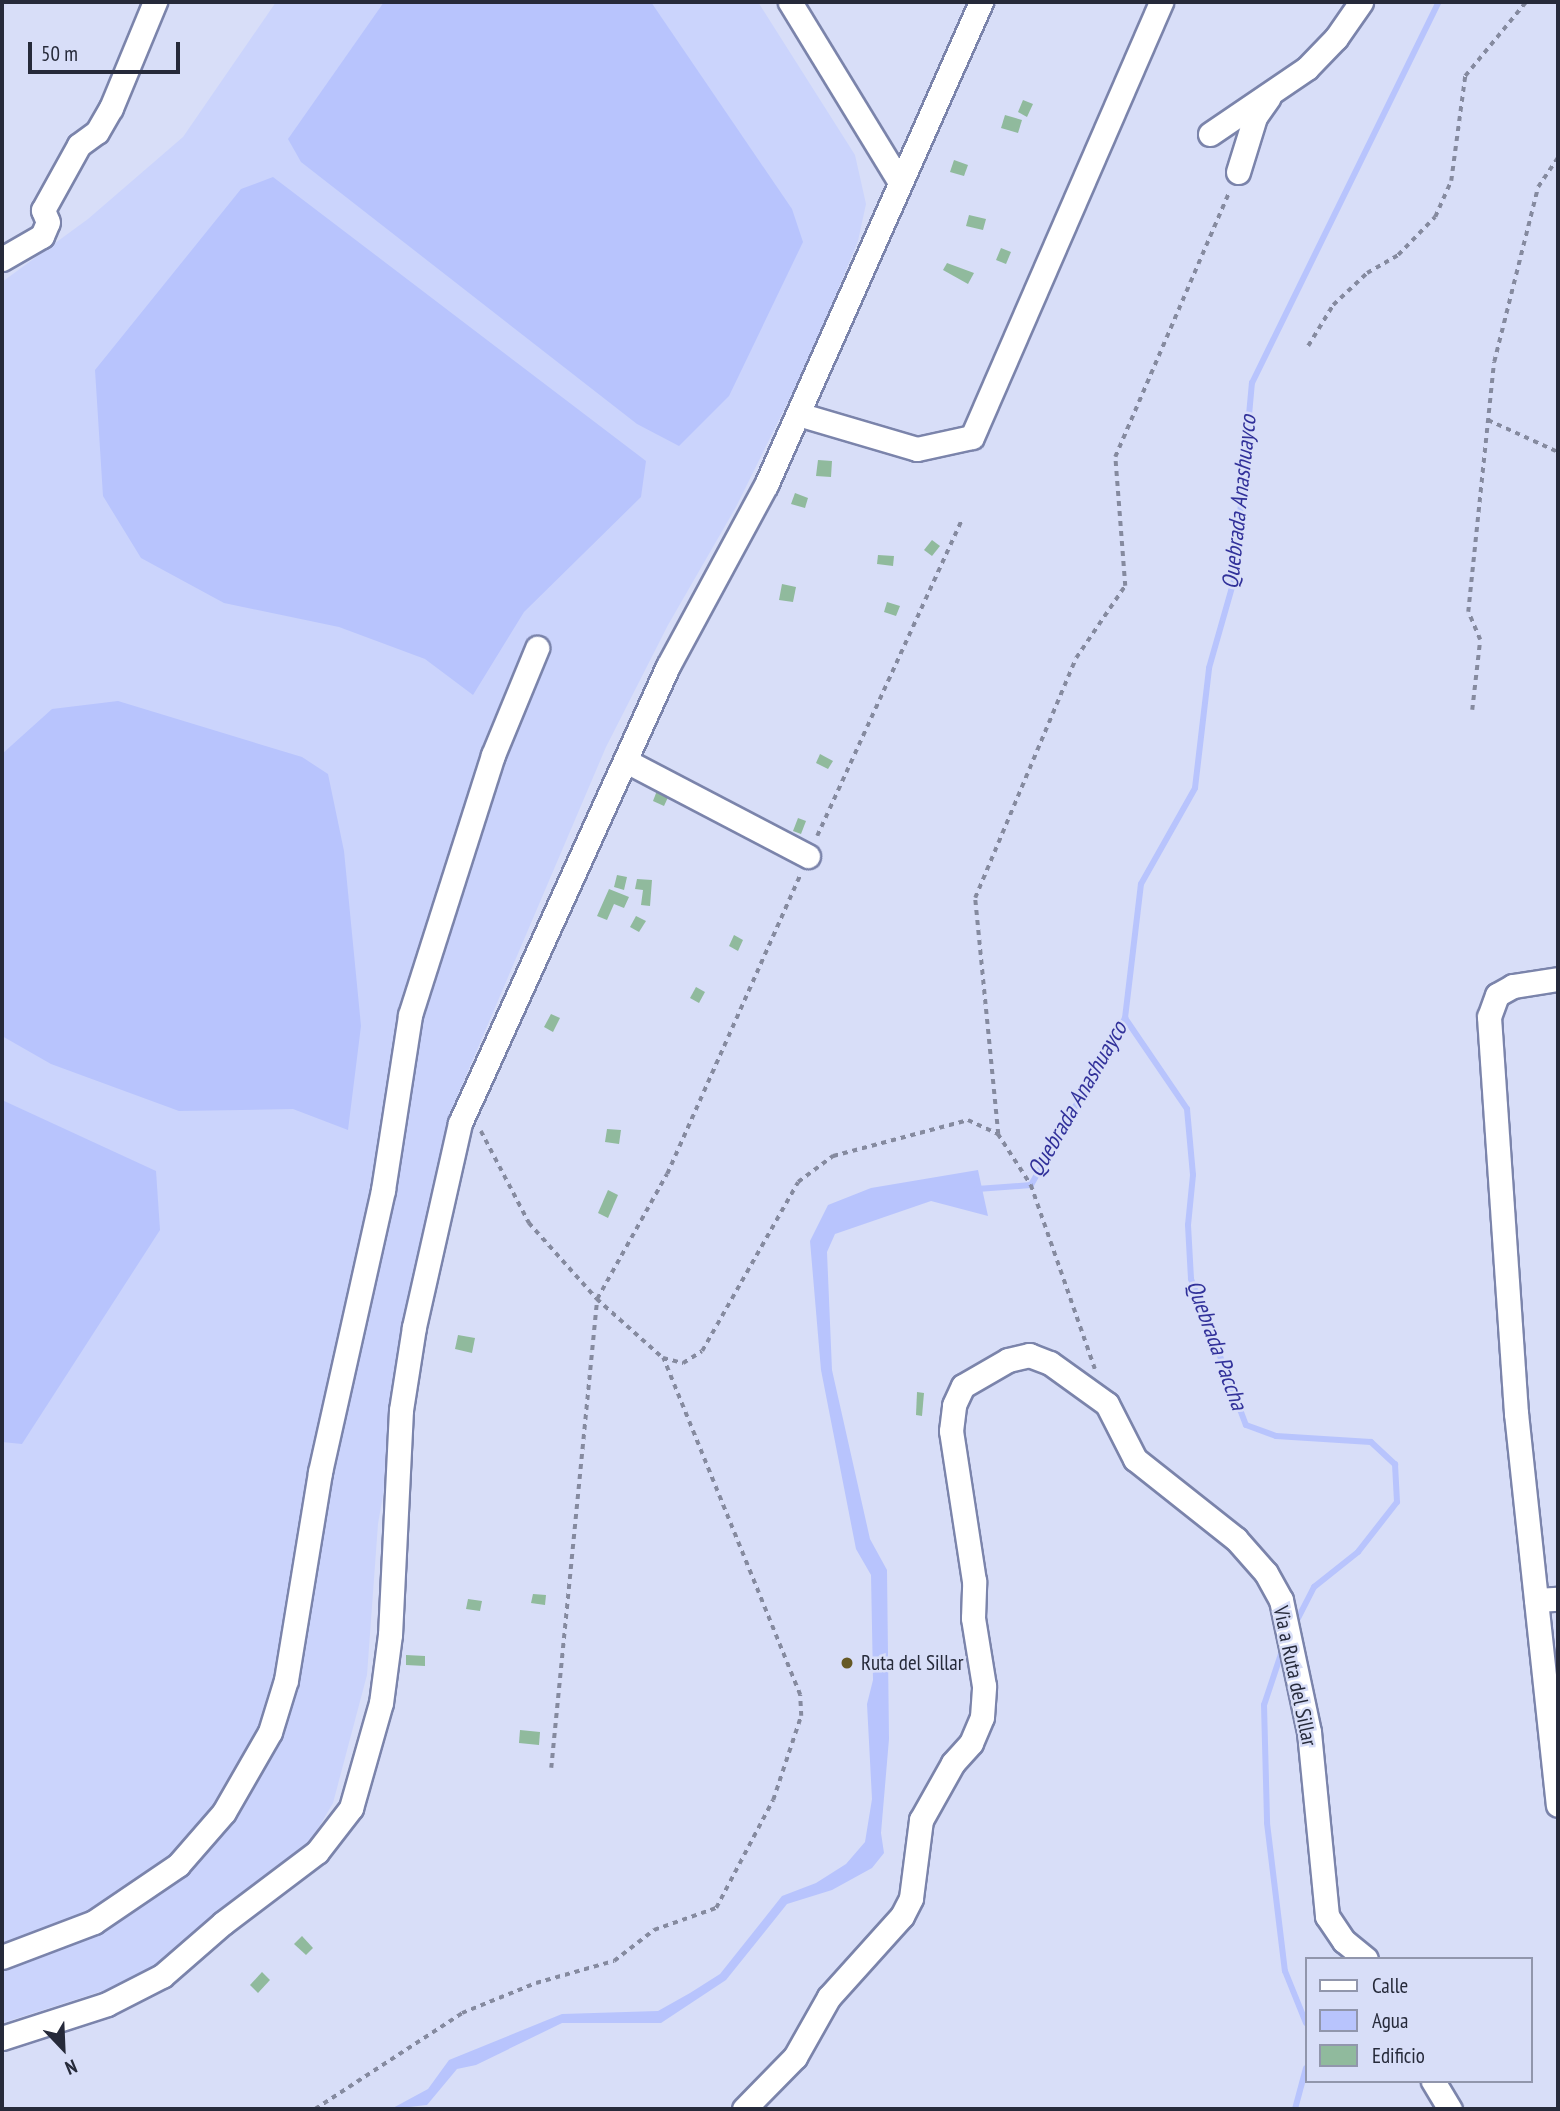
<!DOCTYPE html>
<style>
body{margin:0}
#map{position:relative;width:1560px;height:2111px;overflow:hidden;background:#d8def8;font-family:"PT Sans Narrow",sans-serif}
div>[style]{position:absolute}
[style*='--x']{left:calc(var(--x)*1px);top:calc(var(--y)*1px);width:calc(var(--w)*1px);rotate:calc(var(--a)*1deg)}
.built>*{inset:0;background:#cbd4fc}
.water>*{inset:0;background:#b8c4fd}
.stream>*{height:6px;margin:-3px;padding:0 3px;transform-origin:3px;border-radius:3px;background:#b8c4fd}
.building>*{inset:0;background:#90ba9d}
.path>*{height:3.5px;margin-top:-1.75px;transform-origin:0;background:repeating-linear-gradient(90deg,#858a9f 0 5px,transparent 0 10px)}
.roads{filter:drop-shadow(2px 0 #7b84ab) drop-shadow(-2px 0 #7b84ab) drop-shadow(0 2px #7b84ab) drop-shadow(0 -2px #7b84ab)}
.minor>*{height:23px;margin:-11.5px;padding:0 11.5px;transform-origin:11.5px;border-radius:11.5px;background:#fff}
.dots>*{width:19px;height:19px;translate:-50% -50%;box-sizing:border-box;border:4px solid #d8def8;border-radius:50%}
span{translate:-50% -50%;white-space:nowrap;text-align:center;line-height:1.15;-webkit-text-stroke:5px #d8def8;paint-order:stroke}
.poi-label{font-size:21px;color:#262a3a}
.left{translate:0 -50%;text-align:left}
.street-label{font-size:21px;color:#262a3a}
.water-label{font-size:23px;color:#31319a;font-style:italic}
.frame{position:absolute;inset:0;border:4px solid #262a3a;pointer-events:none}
.legend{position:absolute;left:1305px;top:1957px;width:228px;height:126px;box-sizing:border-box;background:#d8def8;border:2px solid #9196ac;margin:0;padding:9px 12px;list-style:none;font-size:21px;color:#262a3a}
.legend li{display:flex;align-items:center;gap:14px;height:35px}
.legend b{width:35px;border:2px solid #9196ac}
.north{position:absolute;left:28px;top:2013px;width:70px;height:70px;-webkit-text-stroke:5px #d8def8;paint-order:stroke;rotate:157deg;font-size:19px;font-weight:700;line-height:28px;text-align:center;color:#262a3a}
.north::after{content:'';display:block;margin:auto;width:24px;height:32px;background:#262a3a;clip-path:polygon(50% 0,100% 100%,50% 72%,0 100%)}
.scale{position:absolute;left:28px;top:42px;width:152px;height:32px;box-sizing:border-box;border:4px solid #262a3a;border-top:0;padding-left:9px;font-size:21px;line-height:24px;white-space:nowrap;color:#262a3a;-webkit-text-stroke:5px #d8def8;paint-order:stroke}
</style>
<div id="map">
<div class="built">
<i style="clip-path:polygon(276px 2px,758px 2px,855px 155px,866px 204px,858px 241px,810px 357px,736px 507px,668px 625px,606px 747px,448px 1118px,378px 1524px,367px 1675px,333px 1803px,306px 1849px,209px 1920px,155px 1969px,121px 1985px,2px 2023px,2px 282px,88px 219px,183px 137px)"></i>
</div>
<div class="water">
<i style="clip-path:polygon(384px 2px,651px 2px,792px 209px,803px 242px,729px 396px,679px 446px,637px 424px,301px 162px,288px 139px)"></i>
<i style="clip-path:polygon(273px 177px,646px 461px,641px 497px,524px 612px,473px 695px,425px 659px,339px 627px,224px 603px,141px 558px,103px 496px,95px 370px,241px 189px)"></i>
<i style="clip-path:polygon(118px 701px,302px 757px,328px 774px,344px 851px,361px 1026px,348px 1130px,293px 1109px,179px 1111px,51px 1064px,2px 1036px,2px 754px,52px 709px)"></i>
<i style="clip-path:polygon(2px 1100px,156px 1171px,160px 1230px,22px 1444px,2px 1442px)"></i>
<i style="clip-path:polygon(978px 1170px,988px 1216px,931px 1201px,835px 1234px,827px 1252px,832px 1370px,870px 1539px,887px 1570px,889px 1739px,881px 1833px,884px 1853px,872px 1868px,832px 1890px,787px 1904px,726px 1980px,661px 2023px,562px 2023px,476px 2065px,457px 2069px,427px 2105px,391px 2109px,428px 2089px,449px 2060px,562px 2014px,658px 2011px,690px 1993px,720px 1974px,782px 1896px,816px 1883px,846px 1864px,865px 1842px,872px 1799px,867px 1704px,873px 1680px,871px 1575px,856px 1549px,821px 1370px,810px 1241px,828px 1205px,871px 1188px)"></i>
</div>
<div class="stream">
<i style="--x:1125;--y:1018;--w:110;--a:55.7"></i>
<i style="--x:1187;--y:1109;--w:66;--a:84.8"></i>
<i style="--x:1193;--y:1175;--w:50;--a:95.7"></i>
<i style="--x:1188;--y:1225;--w:54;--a:86.8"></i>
<i style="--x:1191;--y:1279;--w:156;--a:69.4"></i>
<i style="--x:1246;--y:1425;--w:32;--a:20"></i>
<i style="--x:1276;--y:1436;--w:95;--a:3.6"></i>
<i style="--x:1371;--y:1442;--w:33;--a:43"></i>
<i style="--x:1395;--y:1464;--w:38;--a:87"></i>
<i style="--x:1397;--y:1502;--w:63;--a:128"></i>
<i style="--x:1358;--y:1552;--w:56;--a:141.5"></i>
<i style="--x:1314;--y:1587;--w:44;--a:117.1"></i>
<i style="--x:977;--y:1189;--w:54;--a:-4.2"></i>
<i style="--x:1031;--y:1185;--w:192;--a:-60.6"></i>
<i style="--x:1125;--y:1018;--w:135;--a:-83.2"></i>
<i style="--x:1141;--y:884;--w:110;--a:-60.6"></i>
<i style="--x:1195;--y:788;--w:121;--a:-83.3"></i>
<i style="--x:1209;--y:668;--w:91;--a:-74.1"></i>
<i style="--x:1234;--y:580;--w:198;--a:-84.8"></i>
<i style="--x:1252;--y:383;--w:424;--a:-63.9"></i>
<i style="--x:1284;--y:1645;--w:63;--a:108.4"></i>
<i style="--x:1264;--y:1705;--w:118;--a:88.5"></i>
<i style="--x:1267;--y:1823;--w:149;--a:83.1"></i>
<i style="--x:1285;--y:1971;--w:56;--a:68"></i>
<i style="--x:1295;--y:2109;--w:42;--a:-75"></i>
</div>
<div class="building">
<i style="clip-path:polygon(1023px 100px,1033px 104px,1027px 117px,1018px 112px)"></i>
<i style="clip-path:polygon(1005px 115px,1022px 120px,1018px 133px,1001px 128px)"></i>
<i style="clip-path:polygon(954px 160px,968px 165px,964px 176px,950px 172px)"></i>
<i style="clip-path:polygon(969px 215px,986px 219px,983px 230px,966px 226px)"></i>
<i style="clip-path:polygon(1001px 248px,1011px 252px,1006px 264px,996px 260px)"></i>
<i style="clip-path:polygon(947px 263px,974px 273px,968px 284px,943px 270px)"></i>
<i style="clip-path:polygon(818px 460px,832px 461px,831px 477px,816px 476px)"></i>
<i style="clip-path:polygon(795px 493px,808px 498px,805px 508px,791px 504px)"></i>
<i style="clip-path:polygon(932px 540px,940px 546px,932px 556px,924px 550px)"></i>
<i style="clip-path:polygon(878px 555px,894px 556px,893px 566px,877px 564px)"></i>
<i style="clip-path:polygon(782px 584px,796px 587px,793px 602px,779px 600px)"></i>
<i style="clip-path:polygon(887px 602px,900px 606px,896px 616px,884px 612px)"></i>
<i style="clip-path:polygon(820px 754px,833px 761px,828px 769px,816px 763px)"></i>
<i style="clip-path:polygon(658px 788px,670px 793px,664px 806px,653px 801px)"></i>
<i style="clip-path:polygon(798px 818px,806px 821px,801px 834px,793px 831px)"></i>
<i style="clip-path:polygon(617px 875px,627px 877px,624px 890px,614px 887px)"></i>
<i style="clip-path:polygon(637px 879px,652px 880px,650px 906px,641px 905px,643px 890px,635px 889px)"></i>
<i style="clip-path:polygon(609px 889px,629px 897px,624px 908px,614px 904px,607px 920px,597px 916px)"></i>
<i style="clip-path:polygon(636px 916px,646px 921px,639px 932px,630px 927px)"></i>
<i style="clip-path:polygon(734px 935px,743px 940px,738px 951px,729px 946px)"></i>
<i style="clip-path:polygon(696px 987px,705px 992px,699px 1003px,690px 998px)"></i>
<i style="clip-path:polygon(551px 1014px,560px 1018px,553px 1032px,544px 1027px)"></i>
<i style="clip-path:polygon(607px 1129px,621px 1130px,619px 1144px,605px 1142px)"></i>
<i style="clip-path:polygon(608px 1190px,618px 1195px,608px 1218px,598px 1213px)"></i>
<i style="clip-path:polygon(458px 1335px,475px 1338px,472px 1353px,455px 1349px)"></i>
<i style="clip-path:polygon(917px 1392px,924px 1393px,922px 1416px,916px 1415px)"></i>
<i style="clip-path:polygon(533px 1594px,546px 1595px,545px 1605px,531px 1603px)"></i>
<i style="clip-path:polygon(468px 1599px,482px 1601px,480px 1611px,466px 1609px)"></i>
<i style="clip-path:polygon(406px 1655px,425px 1656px,425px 1666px,406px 1665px)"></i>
<i style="clip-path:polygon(520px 1730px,540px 1732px,539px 1745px,519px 1743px)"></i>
<i style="clip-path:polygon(302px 1936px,313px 1948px,306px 1955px,294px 1944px)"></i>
<i style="clip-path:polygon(262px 1972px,270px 1980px,258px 1993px,250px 1985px)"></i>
</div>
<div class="path">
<i style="--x:1308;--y:346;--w:48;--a:-58.6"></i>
<i style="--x:1333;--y:305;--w:47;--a:-43.3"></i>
<i style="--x:1367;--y:273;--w:36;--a:-30"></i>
<i style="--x:1398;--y:255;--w:53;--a:-45.8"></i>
<i style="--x:1435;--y:217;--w:39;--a:-66"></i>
<i style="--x:1451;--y:181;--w:106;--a:-82.4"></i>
<i style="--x:1465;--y:76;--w:96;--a:-50.5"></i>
<i style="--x:1488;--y:420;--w:77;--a:24.6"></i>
<i style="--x:1472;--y:710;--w:70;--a:-83.5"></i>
<i style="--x:1480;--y:640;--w:30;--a:-113"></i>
<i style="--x:1468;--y:612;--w:251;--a:-84.1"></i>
<i style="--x:1494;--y:362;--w:180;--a:-75.9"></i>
<i style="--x:1538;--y:187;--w:36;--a:-56"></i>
<i style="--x:817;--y:836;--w:348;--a:-65.4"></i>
<i style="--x:481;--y:1131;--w:104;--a:62.4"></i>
<i style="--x:529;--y:1223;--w:102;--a:48.2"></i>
<i style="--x:597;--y:1299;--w:89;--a:41.8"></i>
<i style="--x:663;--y:1358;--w:21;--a:14"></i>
<i style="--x:683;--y:1363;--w:22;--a:-32"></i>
<i style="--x:702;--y:1351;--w:194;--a:-60.4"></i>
<i style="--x:798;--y:1182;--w:44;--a:-36.6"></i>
<i style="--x:833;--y:1156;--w:140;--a:-14.9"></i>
<i style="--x:968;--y:1120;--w:33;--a:25"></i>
<i style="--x:998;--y:1134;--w:61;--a:57.1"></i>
<i style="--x:1031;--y:1185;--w:195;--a:70.8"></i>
<i style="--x:998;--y:1134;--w:237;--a:-95.6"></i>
<i style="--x:975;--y:898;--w:260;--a:-67.2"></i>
<i style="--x:1076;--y:658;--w:87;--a:-55.8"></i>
<i style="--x:1125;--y:586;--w:129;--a:-94.4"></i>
<i style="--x:1115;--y:457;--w:288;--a:-66.7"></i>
<i style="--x:551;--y:1768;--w:471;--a:-84.4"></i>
<i style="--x:597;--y:1299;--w:143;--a:-60.8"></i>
<i style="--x:667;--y:1174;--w:327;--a:-66"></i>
<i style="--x:315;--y:2109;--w:176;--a:-33.1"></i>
<i style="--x:462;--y:2013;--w:80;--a:-22.1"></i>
<i style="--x:536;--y:1983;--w:81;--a:-15.8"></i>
<i style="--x:614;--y:1961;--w:51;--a:-37.8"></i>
<i style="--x:654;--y:1930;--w:66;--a:-19.5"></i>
<i style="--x:716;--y:1908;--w:122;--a:-62.2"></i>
<i style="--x:773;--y:1800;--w:89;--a:-71.6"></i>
<i style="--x:801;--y:1716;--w:21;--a:-93"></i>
<i style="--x:800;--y:1695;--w:364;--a:-112.1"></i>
</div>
<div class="roads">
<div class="minor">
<i style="--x:790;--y:2;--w:207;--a:58.6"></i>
<i style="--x:1210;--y:134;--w:117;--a:-34.2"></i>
<i style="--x:1307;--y:68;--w:42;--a:-46"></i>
<i style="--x:1336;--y:38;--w:44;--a:-55.2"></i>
<i style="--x:1238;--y:172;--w:58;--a:-72.8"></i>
<i style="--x:1255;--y:117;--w:24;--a:-55"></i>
<i style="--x:2;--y:259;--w:46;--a:-29.9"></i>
<i style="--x:42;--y:236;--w:15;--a:-67"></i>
<i style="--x:48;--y:222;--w:13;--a:-113"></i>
<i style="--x:43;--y:210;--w:74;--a:-61"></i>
<i style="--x:79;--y:145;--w:22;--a:-36"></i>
<i style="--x:97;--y:132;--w:28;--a:-60"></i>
<i style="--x:111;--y:108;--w:115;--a:-67.5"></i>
<i style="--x:798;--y:414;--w:124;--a:16.4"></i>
<i style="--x:917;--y:449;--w:56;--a:-12.3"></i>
<i style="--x:972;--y:437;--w:474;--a:-66.5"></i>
<i style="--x:628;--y:762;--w:203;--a:27.6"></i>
<i style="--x:1558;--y:979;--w:46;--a:171.2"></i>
<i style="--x:1513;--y:986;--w:18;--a:151"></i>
<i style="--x:1497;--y:995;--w:23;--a:110"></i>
<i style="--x:1489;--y:1017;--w:397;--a:86.1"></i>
<i style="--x:1516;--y:1413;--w:394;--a:83.9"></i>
<i style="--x:1536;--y:1600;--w:22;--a:-3"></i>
<i style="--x:2;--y:1957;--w:98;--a:-20.8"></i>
<i style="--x:94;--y:1922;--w:102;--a:-34.2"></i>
<i style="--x:178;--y:1865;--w:70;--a:-49"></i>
<i style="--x:224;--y:1812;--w:92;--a:-60.1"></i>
<i style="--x:270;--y:1732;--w:54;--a:-72.9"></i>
<i style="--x:286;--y:1680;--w:211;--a:-80.7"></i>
<i style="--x:320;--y:1472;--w:289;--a:-77.4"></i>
<i style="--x:383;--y:1190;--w:177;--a:-81.2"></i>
<i style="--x:410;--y:1015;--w:273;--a:-72.3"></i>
<i style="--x:493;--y:755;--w:116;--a:-67.6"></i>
<i style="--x:2;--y:2038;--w:110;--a:-17.9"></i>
<i style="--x:107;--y:2004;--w:62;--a:-27"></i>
<i style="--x:162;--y:1976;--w:81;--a:-41"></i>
<i style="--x:223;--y:1923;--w:118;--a:-37.1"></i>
<i style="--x:317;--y:1852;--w:56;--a:-52.3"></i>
<i style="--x:351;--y:1808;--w:109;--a:-74.1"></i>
<i style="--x:381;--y:1703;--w:69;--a:-82.5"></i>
<i style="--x:390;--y:1635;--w:225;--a:-87.2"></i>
<i style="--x:401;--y:1410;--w:84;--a:-81.1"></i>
<i style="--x:414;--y:1327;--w:209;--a:-77.3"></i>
<i style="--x:460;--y:1123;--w:502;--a:-65.53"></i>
<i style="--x:668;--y:666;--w:206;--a:-61.6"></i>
<i style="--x:766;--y:485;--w:529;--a:-66"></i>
<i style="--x:1433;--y:2081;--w:33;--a:59"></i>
<i style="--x:744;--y:2109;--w:73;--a:-45.6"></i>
<i style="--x:795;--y:2057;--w:69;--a:-60.5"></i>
<i style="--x:829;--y:1997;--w:109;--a:-48"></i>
<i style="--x:902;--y:1916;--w:20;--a:-63"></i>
<i style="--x:911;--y:1898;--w:79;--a:-82.7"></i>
<i style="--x:921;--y:1820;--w:65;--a:-60.7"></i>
<i style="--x:953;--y:1763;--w:27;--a:-48"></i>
<i style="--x:971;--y:1743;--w:28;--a:-67"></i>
<i style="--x:982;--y:1717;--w:31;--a:-86"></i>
<i style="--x:984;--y:1686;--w:69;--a:-99.2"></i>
<i style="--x:973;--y:1618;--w:37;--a:-88"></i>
<i style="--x:974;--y:1581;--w:152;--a:-98.7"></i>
<i style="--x:951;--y:1431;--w:26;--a:-83"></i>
<i style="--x:954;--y:1405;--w:21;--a:-65"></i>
<i style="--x:963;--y:1386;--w:52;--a:-30"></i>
<i style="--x:1008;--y:1360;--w:22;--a:-13"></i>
<i style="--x:1029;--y:1355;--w:22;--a:21"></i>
<i style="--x:1050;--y:1363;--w:70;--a:35.7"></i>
<i style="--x:1107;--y:1404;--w:62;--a:63"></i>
<i style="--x:1135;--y:1459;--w:129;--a:38.4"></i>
<i style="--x:1236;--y:1539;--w:45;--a:48.6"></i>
<i style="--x:1266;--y:1573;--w:31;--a:61"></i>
<i style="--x:1281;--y:1600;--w:135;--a:78"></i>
<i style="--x:1309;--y:1732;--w:185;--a:84.4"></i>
<i style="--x:1327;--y:1916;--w:30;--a:56"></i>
<i style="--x:1344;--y:1941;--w:28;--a:39"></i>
</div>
</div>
<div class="dots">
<i style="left:847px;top:1663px;background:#665925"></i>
</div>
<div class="poi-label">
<span class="left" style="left:861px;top:1663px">Ruta del Sillar</span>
</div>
<div class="street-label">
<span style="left:1295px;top:1676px;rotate:78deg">Via a Ruta del Sillar</span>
</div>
<div class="water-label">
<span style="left:1239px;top:502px;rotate:-84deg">Quebrada Anashuayco</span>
<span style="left:1077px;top:1099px;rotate:-60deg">Quebrada Anashuayco</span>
<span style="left:1217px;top:1345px;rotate:70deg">Quebrada Paccha</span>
</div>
<div class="frame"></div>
<ul class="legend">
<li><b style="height:9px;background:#fff"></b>Calle</li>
<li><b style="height:19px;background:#b8c4fd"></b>Agua</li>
<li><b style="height:19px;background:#90ba9d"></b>Edificio</li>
</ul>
<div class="north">N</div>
<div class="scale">50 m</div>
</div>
